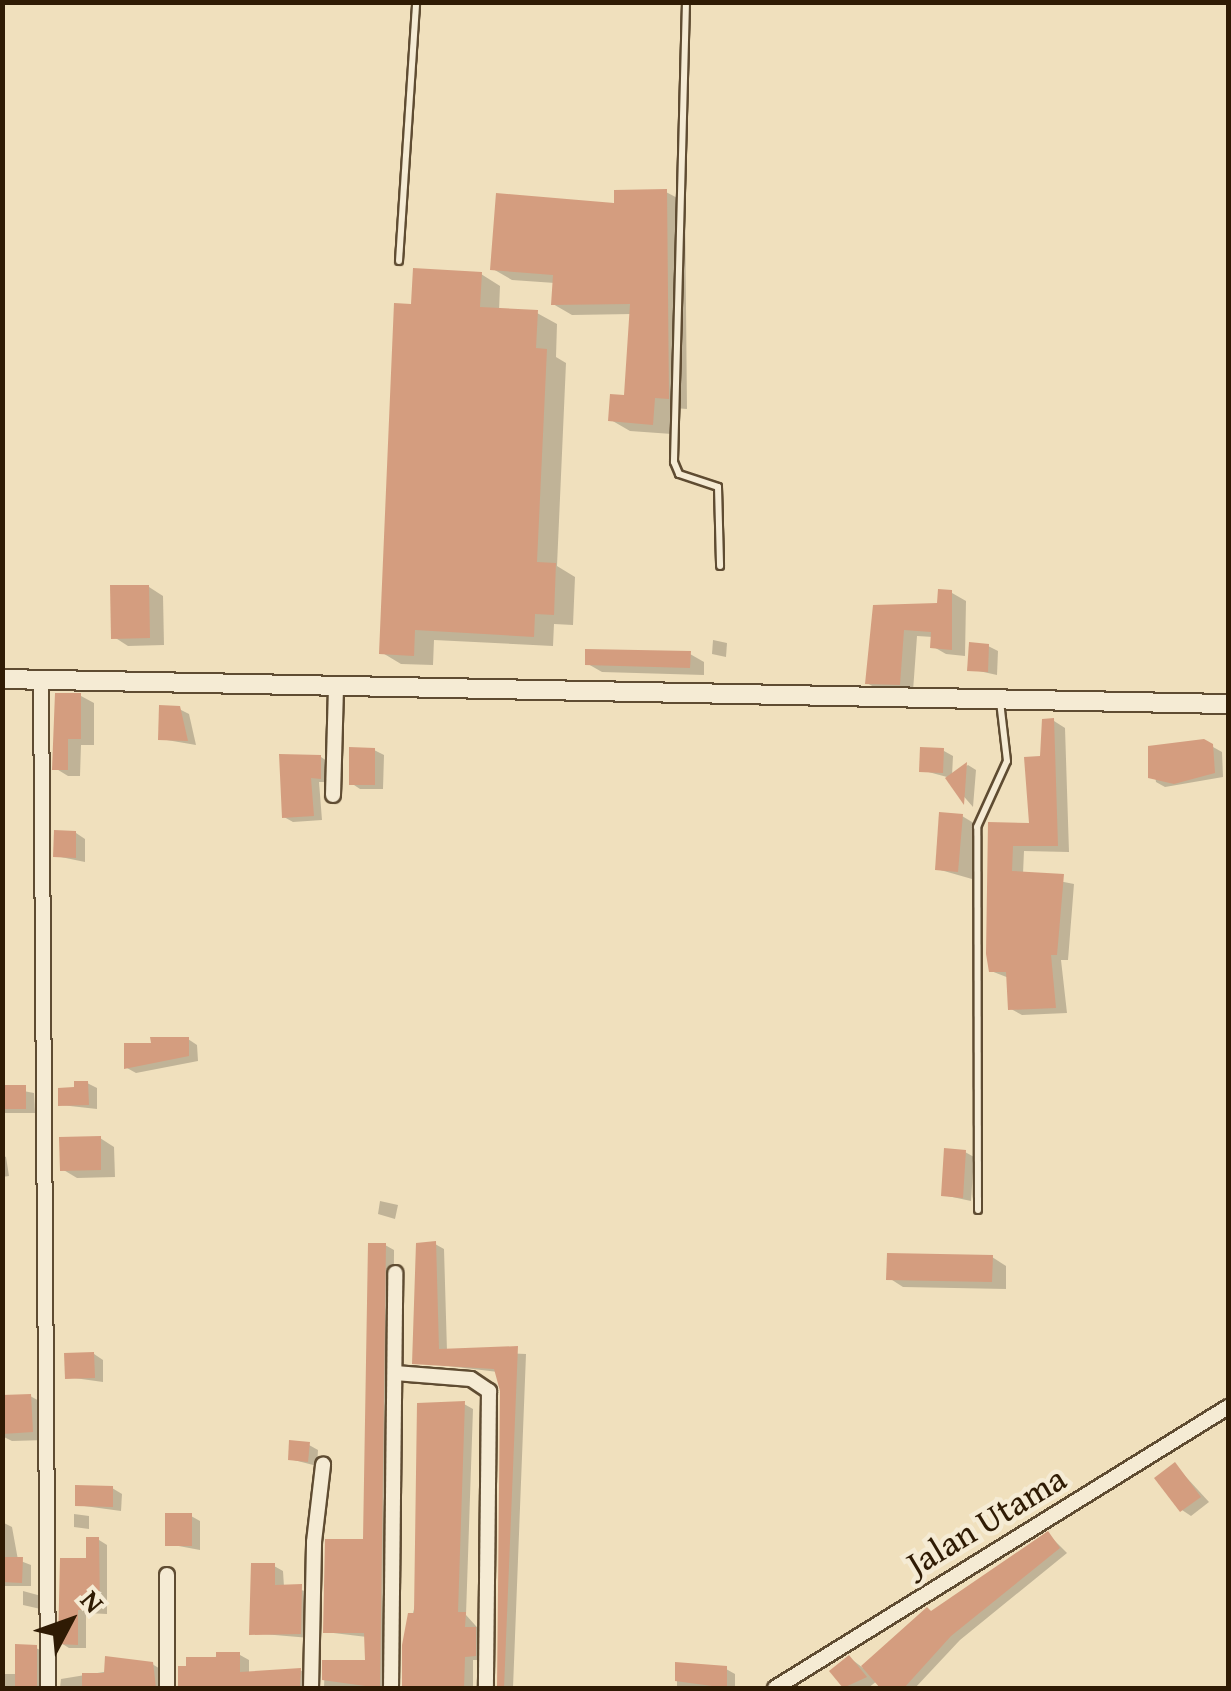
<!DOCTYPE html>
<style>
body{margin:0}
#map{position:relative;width:1231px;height:1691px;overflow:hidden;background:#f0e0bd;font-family:"Gentium Book Plus",serif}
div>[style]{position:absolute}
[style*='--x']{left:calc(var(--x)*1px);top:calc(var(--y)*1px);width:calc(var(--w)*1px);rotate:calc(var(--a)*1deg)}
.shadow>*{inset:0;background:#0003}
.building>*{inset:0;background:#d49d7f}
.roads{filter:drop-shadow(2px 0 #5f4c32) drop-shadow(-2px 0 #5f4c32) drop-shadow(0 2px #5f4c32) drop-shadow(0 -2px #5f4c32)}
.service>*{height:6px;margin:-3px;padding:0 3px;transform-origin:3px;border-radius:3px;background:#f5ebd4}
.minor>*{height:14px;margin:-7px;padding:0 7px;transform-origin:7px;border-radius:7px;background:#f5ebd4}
.tertiary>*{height:18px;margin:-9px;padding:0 9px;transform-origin:9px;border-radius:9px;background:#f5ebd4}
span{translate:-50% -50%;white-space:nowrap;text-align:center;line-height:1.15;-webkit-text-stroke:9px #f5ebd4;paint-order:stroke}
.street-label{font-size:35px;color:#2f1b04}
.frame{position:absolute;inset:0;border:5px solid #2f1b04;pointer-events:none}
.north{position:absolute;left:20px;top:1571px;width:100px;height:100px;-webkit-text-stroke:8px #f5ebd4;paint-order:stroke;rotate:49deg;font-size:28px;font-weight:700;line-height:40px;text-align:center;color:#2f1b04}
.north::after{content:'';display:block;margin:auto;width:35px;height:45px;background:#2f1b04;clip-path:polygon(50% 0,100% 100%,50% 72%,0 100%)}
</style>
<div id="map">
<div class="shadow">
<i style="clip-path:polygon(666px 192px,685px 202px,687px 409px,674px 408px,672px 434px,630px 431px,611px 420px,626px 398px,632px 314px,572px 315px,553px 304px,555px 283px,512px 280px,493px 269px,616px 205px)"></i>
<i style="clip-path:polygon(481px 274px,500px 286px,499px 311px,537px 313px,557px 324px,556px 357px,566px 363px,557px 566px,575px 577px,573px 625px,554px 624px,553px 646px,434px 640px,433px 665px,401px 664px,381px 652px,413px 306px)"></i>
<i style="clip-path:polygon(149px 587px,163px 596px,164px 645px,128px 646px,114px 637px)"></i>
<i style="clip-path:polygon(952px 593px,966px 601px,965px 656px,946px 654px,932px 646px,933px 637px,917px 636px,913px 691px,881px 691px,867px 683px,875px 607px,939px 606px)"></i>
<i style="clip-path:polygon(713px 640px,727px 643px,726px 657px,712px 654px)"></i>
<i style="clip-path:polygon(988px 646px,998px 651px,997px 675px,970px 669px)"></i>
<i style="clip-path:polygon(690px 654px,704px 662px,704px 675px,602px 672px,588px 664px)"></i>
<i style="clip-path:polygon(81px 696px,94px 703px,94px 745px,81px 745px,80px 776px,68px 776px,55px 768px)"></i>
<i style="clip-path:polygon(179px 709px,189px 714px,196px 745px,161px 739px)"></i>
<i style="clip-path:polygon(1054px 721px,1065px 728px,1069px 852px,1024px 851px,1023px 874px,1074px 884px,1068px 960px,1061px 960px,1067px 1013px,1022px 1015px,1011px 1009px,1009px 978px,991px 971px,990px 824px,1032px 826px)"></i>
<i style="clip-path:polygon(1204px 742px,1222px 752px,1223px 777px,1165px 787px,1156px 782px,1151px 748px)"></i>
<i style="clip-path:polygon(374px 750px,384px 755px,383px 789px,360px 789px,351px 783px)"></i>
<i style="clip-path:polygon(944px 751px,953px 756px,952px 776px,968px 765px,976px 770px,973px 807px,947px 777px,921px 770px)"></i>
<i style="clip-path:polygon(321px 757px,330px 763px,329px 782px,319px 782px,322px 820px,293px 822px,284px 817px)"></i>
<i style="clip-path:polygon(962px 816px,977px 825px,972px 879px,937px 869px)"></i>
<i style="clip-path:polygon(76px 833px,85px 839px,85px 862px,56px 856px)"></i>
<i style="clip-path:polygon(188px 1039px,197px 1045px,198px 1061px,136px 1073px,127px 1068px)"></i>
<i style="clip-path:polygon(87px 1083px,97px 1088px,97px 1109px,61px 1105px)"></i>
<i style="clip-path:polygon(2px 1087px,34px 1093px,35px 1113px,2px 1113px)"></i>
<i style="clip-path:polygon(100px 1138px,114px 1147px,115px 1177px,77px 1178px,62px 1169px)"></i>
<i style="clip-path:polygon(965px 1152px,974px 1157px,971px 1201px,943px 1195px)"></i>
<i style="clip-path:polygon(2px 1155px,6px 1157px,9px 1176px,2px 1177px)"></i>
<i style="clip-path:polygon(380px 1201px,398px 1205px,395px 1219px,378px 1214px)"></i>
<i style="clip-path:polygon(435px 1244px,444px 1249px,447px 1351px,526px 1354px,513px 1688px,498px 1688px,502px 1390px,498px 1372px,415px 1362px)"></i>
<i style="clip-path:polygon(385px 1245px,394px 1250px,392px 1688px,324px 1688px,325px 1662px,367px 1663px,367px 1637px,325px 1632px,366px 1541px)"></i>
<i style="clip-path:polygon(992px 1257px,1006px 1266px,1006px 1289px,903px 1287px,889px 1278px)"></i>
<i style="clip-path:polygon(94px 1354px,103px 1360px,103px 1382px,67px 1377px)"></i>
<i style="clip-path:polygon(30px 1396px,45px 1404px,46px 1440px,12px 1441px,2px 1436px,2px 1397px)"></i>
<i style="clip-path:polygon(464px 1404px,473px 1409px,466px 1615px,484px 1635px,484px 1660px,473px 1660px,473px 1688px,403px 1688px,405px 1646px)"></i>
<i style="clip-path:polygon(309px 1445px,318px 1450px,317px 1466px,290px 1459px)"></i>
<i style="clip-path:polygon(1175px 1465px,1209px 1502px,1191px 1516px,1182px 1510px)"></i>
<i style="clip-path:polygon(112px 1488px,122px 1494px,121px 1511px,77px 1505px)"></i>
<i style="clip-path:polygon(74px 1514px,89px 1516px,89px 1529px,74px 1527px)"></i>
<i style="clip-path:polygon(191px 1516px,200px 1521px,200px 1550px,168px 1544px)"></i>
<i style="clip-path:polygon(2px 1522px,12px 1527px,18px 1560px,31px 1565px,31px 1586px,2px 1586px)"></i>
<i style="clip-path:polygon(1048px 1534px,1067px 1553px,960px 1640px,915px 1688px,884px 1688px,877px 1681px,868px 1688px,847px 1688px,833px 1671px,850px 1658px,863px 1668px)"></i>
<i style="clip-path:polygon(99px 1540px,107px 1545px,107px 1614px,86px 1613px,86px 1648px,69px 1648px,61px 1643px)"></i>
<i style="clip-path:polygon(274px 1566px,283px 1571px,284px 1587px,311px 1592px,310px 1638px,251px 1633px)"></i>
<i style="clip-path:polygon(23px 1591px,45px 1597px,45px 1610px,23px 1605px)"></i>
<i style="clip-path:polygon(36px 1648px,46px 1653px,46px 1688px,2px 1688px,2px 1674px,17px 1674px)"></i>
<i style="clip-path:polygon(240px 1655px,249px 1660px,249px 1674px,300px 1670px,310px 1676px,310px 1688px,179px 1688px,180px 1668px,188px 1668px,189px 1659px)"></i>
<i style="clip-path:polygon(152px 1664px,162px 1670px,165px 1688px,60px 1688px,61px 1679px)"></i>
<i style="clip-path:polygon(677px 1665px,726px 1669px,735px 1674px,735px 1688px,677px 1688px)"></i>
</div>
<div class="building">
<i style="clip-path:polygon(667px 189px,669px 399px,655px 398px,653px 425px,608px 421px,610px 394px,624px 395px,630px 304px,551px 305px,553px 275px,490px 270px,496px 193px,614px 203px,614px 190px)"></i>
<i style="clip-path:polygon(413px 268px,482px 272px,480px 307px,538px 310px,536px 348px,547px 349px,537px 562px,556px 563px,554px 615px,535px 614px,534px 637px,415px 630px,414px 656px,379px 654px,394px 303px,411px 304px)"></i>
<i style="clip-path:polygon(110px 585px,149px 585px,150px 638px,111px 639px)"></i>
<i style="clip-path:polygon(938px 589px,952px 590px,952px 650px,930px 648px,931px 632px,904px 630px,900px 685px,865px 684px,873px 605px,937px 603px)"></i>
<i style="clip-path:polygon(969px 642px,989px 644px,988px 672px,967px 671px)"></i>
<i style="clip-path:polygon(585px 649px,691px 651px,690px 668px,585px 665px)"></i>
<i style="clip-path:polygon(55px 693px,81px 693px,81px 739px,68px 739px,68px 770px,52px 770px)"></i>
<i style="clip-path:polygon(159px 705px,180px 706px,188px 741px,158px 740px)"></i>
<i style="clip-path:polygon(1054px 718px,1058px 846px,1013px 846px,1012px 871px,1064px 874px,1057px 955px,1051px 955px,1056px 1008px,1008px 1010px,1006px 972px,989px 972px,986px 954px,988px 822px,1029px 823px,1024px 757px,1040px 756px,1042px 719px)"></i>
<i style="clip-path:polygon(1204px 739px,1213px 744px,1215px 773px,1174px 784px,1148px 778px,1148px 746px)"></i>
<i style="clip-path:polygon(349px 747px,375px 748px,375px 785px,349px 785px)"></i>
<i style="clip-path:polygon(920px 747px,944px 748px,943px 773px,919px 772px)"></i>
<i style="clip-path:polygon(279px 754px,321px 755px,321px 779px,311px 778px,314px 816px,282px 818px)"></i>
<i style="clip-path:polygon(967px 762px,964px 805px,945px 778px)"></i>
<i style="clip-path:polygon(939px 812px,963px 814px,958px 872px,935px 870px)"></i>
<i style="clip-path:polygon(54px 830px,76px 831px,76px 858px,53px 857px)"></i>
<i style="clip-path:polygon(150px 1037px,189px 1037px,189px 1056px,124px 1069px,124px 1043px,151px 1043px)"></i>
<i style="clip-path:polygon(74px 1081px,88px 1081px,89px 1105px,58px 1106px,58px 1088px,74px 1087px)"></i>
<i style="clip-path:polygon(2px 1085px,26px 1085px,26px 1109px,2px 1109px)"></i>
<i style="clip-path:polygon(101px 1136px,101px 1170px,60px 1171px,59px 1137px)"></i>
<i style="clip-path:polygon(944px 1148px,966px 1150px,963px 1198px,941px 1196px)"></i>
<i style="clip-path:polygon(436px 1241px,439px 1349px,518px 1346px,504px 1688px,497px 1688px,500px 1391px,494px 1369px,412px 1364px,416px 1243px)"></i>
<i style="clip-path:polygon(368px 1243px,386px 1243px,380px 1688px,322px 1680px,322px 1660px,365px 1660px,364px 1633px,323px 1633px,325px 1539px,363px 1539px)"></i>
<i style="clip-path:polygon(887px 1253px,993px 1255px,992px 1282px,886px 1280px)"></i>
<i style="clip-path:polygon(94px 1352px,95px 1378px,65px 1379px,64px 1353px)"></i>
<i style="clip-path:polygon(31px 1394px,33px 1432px,2px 1434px,2px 1395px)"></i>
<i style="clip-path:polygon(465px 1401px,458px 1612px,466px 1612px,465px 1627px,476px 1627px,476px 1656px,465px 1657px,464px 1688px,402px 1688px,402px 1645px,408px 1613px,414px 1613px,417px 1403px)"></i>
<i style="clip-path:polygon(289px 1440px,310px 1442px,308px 1462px,288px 1460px)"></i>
<i style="clip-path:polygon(1175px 1462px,1201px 1497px,1180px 1512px,1154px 1478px)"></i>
<i style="clip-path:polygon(75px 1485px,113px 1486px,113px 1507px,75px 1506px)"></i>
<i style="clip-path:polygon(165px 1513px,192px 1513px,192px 1546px,165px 1546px)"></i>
<i style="clip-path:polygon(1048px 1531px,1060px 1548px,951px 1636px,904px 1688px,880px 1688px,861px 1666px,927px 1607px,931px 1611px)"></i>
<i style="clip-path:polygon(86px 1537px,99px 1537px,100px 1610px,78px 1610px,78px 1645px,58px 1644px,60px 1558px,86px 1558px)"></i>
<i style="clip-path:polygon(2px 1557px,23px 1557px,22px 1583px,2px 1582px)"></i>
<i style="clip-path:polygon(251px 1563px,275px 1563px,275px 1585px,302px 1584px,301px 1634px,249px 1635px)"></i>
<i style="clip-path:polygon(15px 1644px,37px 1645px,37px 1688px,15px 1688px)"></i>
<i style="clip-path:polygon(216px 1652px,240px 1652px,240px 1672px,301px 1668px,300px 1686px,178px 1688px,178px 1666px,186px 1666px,186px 1657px,216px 1657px)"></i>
<i style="clip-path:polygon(849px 1655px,867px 1677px,843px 1688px,829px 1671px)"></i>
<i style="clip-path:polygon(105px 1656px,153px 1662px,156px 1688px,82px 1688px,82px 1673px,104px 1673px)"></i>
<i style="clip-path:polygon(675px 1662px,727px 1666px,727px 1688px,675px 1681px)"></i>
</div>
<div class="roads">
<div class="service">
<i style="--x:686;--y:2;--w:460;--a:91.5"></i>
<i style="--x:674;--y:462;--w:13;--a:67"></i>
<i style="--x:679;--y:474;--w:41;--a:18.4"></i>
<i style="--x:718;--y:487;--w:79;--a:88.5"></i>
<i style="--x:399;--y:261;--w:260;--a:-86.2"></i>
<i style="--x:978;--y:1210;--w:383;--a:-90.1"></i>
<i style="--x:977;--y:827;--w:72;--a:-65.6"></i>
<i style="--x:1007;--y:761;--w:60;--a:-96.7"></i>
</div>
<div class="minor">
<i style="--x:41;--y:680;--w:1008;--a:89.6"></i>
<i style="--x:333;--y:795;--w:109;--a:-88.4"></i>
<i style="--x:395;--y:1373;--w:76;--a:4.5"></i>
<i style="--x:471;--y:1379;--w:22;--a:34"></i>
<i style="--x:489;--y:1391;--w:297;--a:90.6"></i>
<i style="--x:167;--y:1575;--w:113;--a:90"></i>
<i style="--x:311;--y:1688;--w:146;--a:-88.8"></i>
<i style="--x:314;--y:1542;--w:78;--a:-83.3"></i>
<i style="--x:391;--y:1688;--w:415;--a:-89.4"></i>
<i style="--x:775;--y:1688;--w:533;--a:-31.81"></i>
</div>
<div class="tertiary">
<i style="--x:2;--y:679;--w:1226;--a:1.17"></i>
</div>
</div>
<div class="street-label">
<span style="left:986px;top:1521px;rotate:-31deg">Jalan Utama</span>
</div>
<div class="frame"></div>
<div class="north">N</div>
</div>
